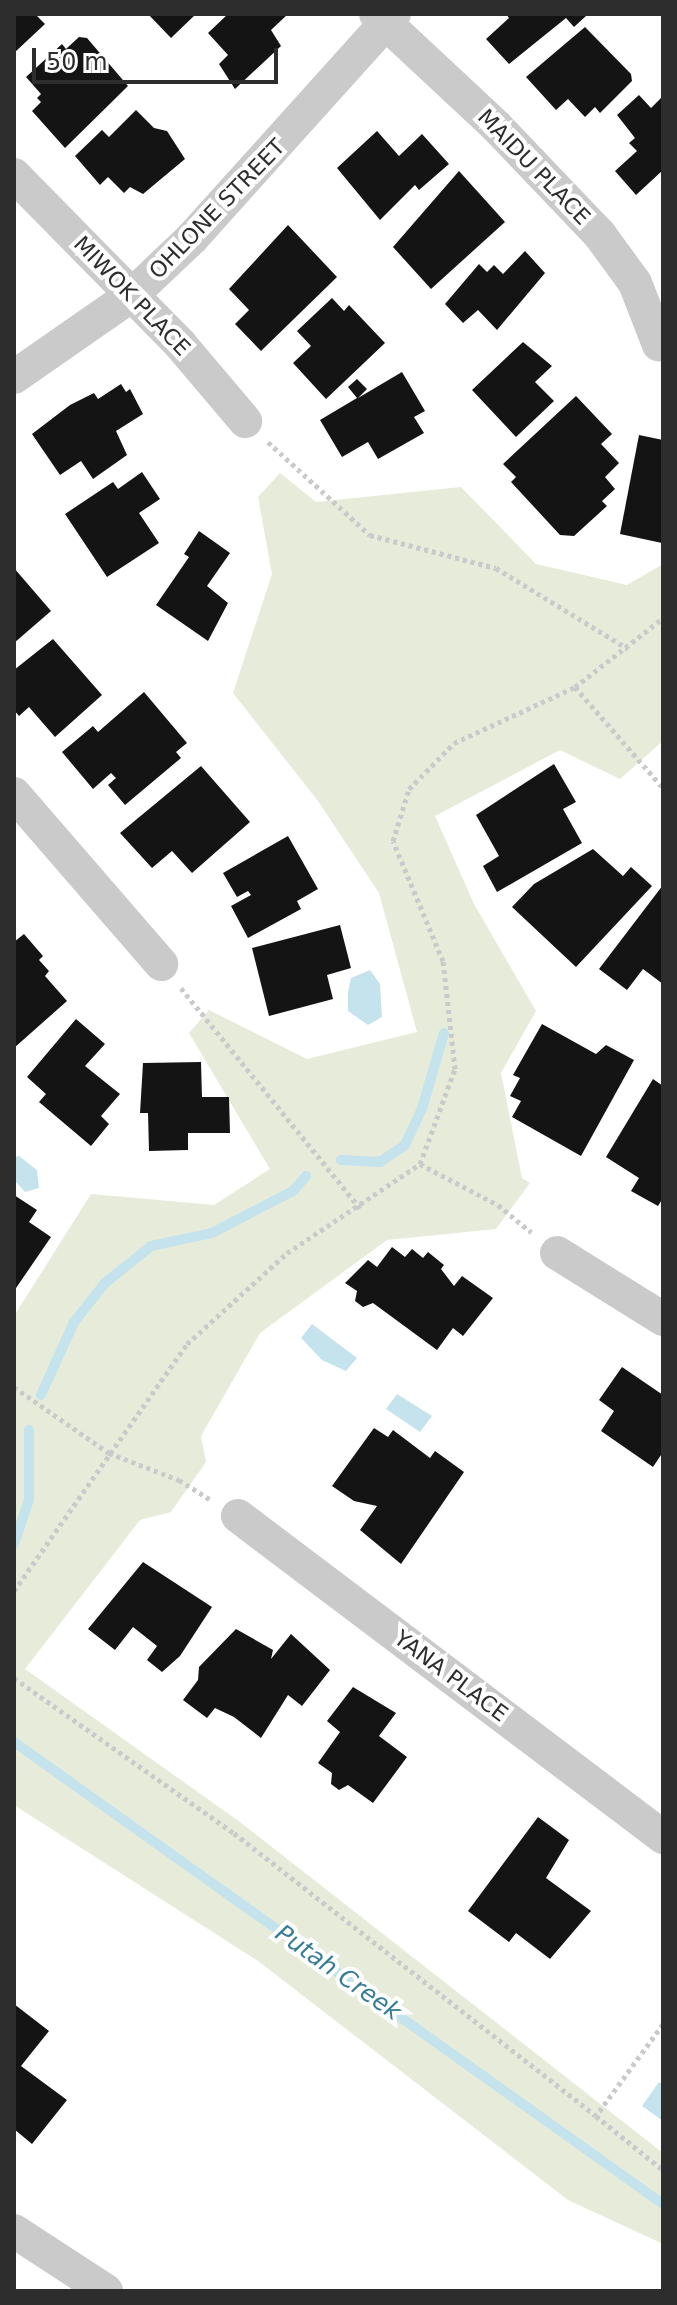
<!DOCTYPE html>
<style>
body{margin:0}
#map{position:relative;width:677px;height:2305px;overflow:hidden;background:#fff;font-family:"DejaVu Sans",sans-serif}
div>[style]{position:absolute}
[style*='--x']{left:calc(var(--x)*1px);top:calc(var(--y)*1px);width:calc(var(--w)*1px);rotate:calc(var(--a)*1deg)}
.green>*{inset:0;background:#e6ecd9}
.water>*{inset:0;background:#c4e3ed}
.stream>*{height:10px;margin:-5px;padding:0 5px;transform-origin:5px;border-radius:5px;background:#c4e3ed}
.building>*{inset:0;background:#141414}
.path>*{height:5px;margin-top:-2.5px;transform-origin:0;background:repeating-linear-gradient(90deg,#cacaca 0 4px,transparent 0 8px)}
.minor>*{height:34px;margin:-17px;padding:0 17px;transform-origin:17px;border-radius:17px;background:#cacaca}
span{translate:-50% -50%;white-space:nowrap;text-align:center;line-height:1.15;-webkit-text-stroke:8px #fff;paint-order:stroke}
.street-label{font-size:22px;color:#2d2d2d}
.water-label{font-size:24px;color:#367c94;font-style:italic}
.frame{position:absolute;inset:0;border:16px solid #2d2d2d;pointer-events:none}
.scale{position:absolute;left:32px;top:48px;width:246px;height:36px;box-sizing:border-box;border:4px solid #2d2d2d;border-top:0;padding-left:10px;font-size:24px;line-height:28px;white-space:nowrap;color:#2d2d2d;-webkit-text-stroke:6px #fff;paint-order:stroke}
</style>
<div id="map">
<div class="green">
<i style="clip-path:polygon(280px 473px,316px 502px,461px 487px,536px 564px,627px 585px,663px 564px,663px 741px,620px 779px,560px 750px,435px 816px,474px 904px,536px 1011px,501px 1073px,522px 1178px,530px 1183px,496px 1229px,387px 1240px,260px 1333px,201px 1436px,206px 1462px,171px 1512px,140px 1520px,25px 1669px,240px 1822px,663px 2153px,663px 2244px,568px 2200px,258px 1961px,14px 1805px,14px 1316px,91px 1194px,214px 1205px,270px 1169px,189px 1033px,209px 1010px,307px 1059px,417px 1032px,379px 893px,318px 801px,233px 693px,272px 574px,258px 497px)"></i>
</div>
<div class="water">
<i style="clip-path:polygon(370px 970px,380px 984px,382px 1017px,368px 1025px,348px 1011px,348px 992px,351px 978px)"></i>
<i style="clip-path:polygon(19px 1156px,37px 1170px,39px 1188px,25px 1192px,14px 1180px,14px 1157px)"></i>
<i style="clip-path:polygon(312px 1324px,357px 1358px,346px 1371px,322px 1360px,301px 1338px)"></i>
<i style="clip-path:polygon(397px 1394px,432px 1416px,420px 1432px,386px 1409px)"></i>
<i style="clip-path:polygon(659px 2082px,663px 2085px,663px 2121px,642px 2106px)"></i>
</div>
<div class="stream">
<i style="--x:341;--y:1160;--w:39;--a:3"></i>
<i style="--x:380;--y:1162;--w:30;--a:-34"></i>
<i style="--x:405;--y:1145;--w:40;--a:-65"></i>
<i style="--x:422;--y:1109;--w:79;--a:-73.9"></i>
<i style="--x:41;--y:1395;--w:80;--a:-65.7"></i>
<i style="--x:74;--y:1322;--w:50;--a:-51.5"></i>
<i style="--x:105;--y:1283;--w:59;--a:-38.8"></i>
<i style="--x:151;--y:1246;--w:62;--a:-12"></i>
<i style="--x:212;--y:1233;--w:91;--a:-27.4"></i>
<i style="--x:293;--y:1191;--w:20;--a:-49"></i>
<i style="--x:14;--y:1544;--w:46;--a:-71.2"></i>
<i style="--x:29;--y:1500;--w:70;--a:-90"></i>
<i style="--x:14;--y:1742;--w:797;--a:35.45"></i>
</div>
<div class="building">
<i style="clip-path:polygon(14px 14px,35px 14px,45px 24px,14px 53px)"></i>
<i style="clip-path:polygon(148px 14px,196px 14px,171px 38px)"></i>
<i style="clip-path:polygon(228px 14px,288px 14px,271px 30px,281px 46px,235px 89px,219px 64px,228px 55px,208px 33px)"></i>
<i style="clip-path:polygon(506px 14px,584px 14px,586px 16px,574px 27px,566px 18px,509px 64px,486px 39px,509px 18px)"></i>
<i style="clip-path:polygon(585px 27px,631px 74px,632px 81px,600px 113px,595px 107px,585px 117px,568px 99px,556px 110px,526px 77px)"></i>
<i style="clip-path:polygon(79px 37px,87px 38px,128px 86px,65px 148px,32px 111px,41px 102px,37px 98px,41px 94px,26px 77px,62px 44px,66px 49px)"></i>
<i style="clip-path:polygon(639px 95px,651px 108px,663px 96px,663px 170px,636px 195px,615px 171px,637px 151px,629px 143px,635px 138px,617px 115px)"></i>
<i style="clip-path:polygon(136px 110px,154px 128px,167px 131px,185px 159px,143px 194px,130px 187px,124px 193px,108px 177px,100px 185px,75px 156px,102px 130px,109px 137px)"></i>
<i style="clip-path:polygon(377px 131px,399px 156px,422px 134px,449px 164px,419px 190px,415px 185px,380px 220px,337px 168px)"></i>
<i style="clip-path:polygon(459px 171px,505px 222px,431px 289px,393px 247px)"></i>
<i style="clip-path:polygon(288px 225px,337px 277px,261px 351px,235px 324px,249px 310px,229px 289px)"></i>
<i style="clip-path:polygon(525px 251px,545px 273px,497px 330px,478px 310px,463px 323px,445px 304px,479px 264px,487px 272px,494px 265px,503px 274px)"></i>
<i style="clip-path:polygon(332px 298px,344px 311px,349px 305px,385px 343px,326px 399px,293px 363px,311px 346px,297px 331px)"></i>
<i style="clip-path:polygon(523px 342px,552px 366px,535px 382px,554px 401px,516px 437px,472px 390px)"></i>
<i style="clip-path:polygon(402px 372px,425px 411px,414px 417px,424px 433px,378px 459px,368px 442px,342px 457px,320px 420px,357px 398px,348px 387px,357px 379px,367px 389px,358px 398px)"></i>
<i style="clip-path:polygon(121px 384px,126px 392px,130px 389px,143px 414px,116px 431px,127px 455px,93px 479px,81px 461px,60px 475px,32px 434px,70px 405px,94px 393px,98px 399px)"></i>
<i style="clip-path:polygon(576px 396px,612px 434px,601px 444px,619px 463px,605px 477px,615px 489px,602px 501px,607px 506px,574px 536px,560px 535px,511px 482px,516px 477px,503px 464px)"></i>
<i style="clip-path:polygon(639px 435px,663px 440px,662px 543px,620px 534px)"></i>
<i style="clip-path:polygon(142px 472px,160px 499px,139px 513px,159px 543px,107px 577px,65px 514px,113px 482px,118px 489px)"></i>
<i style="clip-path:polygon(199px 531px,230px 553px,207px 586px,228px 603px,208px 641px,156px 605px,189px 557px,184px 554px)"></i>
<i style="clip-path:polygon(14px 568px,51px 611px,14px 643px)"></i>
<i style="clip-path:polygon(53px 639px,102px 695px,55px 737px,29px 707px,19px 716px,14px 710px,14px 670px)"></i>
<i style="clip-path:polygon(144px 692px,187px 743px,176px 752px,181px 758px,125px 805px,108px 785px,116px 778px,111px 773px,93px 789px,62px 752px,93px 726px,98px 732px)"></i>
<i style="clip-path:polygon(554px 764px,576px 802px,563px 809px,582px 843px,497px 892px,483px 866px,499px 856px,476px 815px)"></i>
<i style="clip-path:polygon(201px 766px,250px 822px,192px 873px,172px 851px,152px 868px,120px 833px)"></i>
<i style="clip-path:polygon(288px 836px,318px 889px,297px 901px,301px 909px,248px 938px,231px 906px,251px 895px,248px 891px,237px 897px,223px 873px)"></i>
<i style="clip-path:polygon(593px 849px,623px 876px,631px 867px,652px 886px,576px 967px,512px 907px,534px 884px)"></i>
<i style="clip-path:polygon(663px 885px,663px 984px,643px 969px,627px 990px,599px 969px)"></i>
<i style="clip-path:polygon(340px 925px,351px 968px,327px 975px,333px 999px,269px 1016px,252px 948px)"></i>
<i style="clip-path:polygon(24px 934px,43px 956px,39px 960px,49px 971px,45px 976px,67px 1001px,14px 1048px,14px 942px)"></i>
<i style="clip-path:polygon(76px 1019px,105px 1044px,85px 1066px,120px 1094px,101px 1116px,109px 1124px,91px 1146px,39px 1102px,46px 1094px,27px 1077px)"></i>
<i style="clip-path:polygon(542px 1024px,596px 1054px,606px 1045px,634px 1060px,581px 1156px,512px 1117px,521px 1101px,510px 1096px,520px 1078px,513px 1075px)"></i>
<i style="clip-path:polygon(201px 1062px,202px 1097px,229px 1097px,230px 1133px,188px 1133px,188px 1150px,149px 1151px,148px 1113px,140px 1113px,143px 1063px)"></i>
<i style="clip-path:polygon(653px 1079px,663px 1086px,663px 1198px,658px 1206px,631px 1191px,639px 1178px,606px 1157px)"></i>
<i style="clip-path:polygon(14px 1195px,37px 1210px,29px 1222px,51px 1237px,14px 1291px)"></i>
<i style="clip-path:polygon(392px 1247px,405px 1257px,412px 1249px,423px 1258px,428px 1252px,444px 1265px,441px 1269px,454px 1286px,462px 1276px,493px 1298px,463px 1336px,453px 1328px,437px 1350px,373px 1303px,363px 1307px,355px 1301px,357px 1291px,345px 1283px,368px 1260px,377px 1267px)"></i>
<i style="clip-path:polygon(622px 1367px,663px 1395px,663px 1452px,653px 1467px,601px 1431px,614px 1411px,599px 1400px)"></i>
<i style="clip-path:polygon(374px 1428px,388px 1437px,393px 1430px,430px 1458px,435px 1451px,464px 1472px,401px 1564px,360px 1530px,377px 1506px,354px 1501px,332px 1486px)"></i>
<i style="clip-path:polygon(143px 1562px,212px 1607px,180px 1656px,162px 1672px,147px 1660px,157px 1646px,133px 1627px,115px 1650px,88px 1629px)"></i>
<i style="clip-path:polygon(236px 1629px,273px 1650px,271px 1659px,291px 1634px,330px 1670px,302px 1706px,288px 1695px,261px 1738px,234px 1717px,215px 1708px,207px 1718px,183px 1700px,198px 1680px,199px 1667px)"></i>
<i style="clip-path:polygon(353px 1687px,396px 1713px,379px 1736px,407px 1757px,373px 1803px,348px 1785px,339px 1790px,331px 1784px,332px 1773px,318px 1763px,340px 1732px,327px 1721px)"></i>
<i style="clip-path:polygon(538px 1817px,569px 1840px,546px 1878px,591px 1911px,550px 1959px,516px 1933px,509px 1942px,468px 1911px)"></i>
<i style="clip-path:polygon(14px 2004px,49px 2031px,21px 2066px,67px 2100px,32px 2144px,14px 2129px)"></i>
</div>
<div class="path">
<i style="--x:268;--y:442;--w:138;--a:42.4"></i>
<i style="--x:370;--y:535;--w:130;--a:14.7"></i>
<i style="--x:496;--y:568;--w:155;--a:31.5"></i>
<i style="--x:575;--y:687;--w:134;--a:48.9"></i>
<i style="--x:181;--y:988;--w:284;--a:50.9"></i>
<i style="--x:420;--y:1164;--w:88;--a:27.7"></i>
<i style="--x:498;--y:1205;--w:43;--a:39.3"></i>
<i style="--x:14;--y:1387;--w:116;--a:34.8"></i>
<i style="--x:109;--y:1453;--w:75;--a:21.1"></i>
<i style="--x:179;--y:1480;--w:36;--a:32"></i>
<i style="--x:14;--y:1591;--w:302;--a:-55"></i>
<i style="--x:187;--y:1344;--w:135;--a:-42.3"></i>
<i style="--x:287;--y:1253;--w:160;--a:-33.8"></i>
<i style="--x:420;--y:1164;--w:101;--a:-69.8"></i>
<i style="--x:455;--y:1069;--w:109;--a:-96.3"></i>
<i style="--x:443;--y:961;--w:130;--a:-112.6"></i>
<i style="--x:393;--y:841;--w:54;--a:-72.9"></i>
<i style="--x:409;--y:789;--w:64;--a:-45.6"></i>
<i style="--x:454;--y:743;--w:133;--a:-24.8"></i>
<i style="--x:575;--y:687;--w:112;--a:-38.1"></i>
<i style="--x:14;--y:1678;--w:269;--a:35.2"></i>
<i style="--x:234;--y:1833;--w:459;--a:38"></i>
<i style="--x:663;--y:2024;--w:114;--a:126.1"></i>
<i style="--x:596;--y:2116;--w:86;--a:38.9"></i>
</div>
<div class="minor">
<i style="--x:376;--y:14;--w:164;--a:43"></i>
<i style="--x:496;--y:126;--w:151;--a:46.3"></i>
<i style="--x:600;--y:235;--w:59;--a:53.9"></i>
<i style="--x:635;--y:283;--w:66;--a:68.8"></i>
<i style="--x:14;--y:175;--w:237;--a:45.5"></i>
<i style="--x:180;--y:344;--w:101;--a:49.8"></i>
<i style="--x:14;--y:377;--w:144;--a:-34.8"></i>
<i style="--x:132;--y:295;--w:83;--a:-43.5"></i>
<i style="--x:192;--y:238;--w:302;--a:-48"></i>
<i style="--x:14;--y:794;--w:225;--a:49.1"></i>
<i style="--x:557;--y:1253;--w:125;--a:31.9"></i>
<i style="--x:238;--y:1516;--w:533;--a:37.06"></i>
<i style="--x:14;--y:2231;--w:110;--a:33.1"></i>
</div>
<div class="street-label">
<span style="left:534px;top:167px;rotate:46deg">MAIDU PLACE</span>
<span style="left:217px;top:209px;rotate:-46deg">OHLONE STREET</span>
<span style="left:132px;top:296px;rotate:46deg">MIWOK PLACE</span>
<span style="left:451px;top:1676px;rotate:37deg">YANA PLACE</span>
</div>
<div class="water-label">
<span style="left:338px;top:1973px;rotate:35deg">Putah Creek</span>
</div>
<div class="frame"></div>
<div class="scale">50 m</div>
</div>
